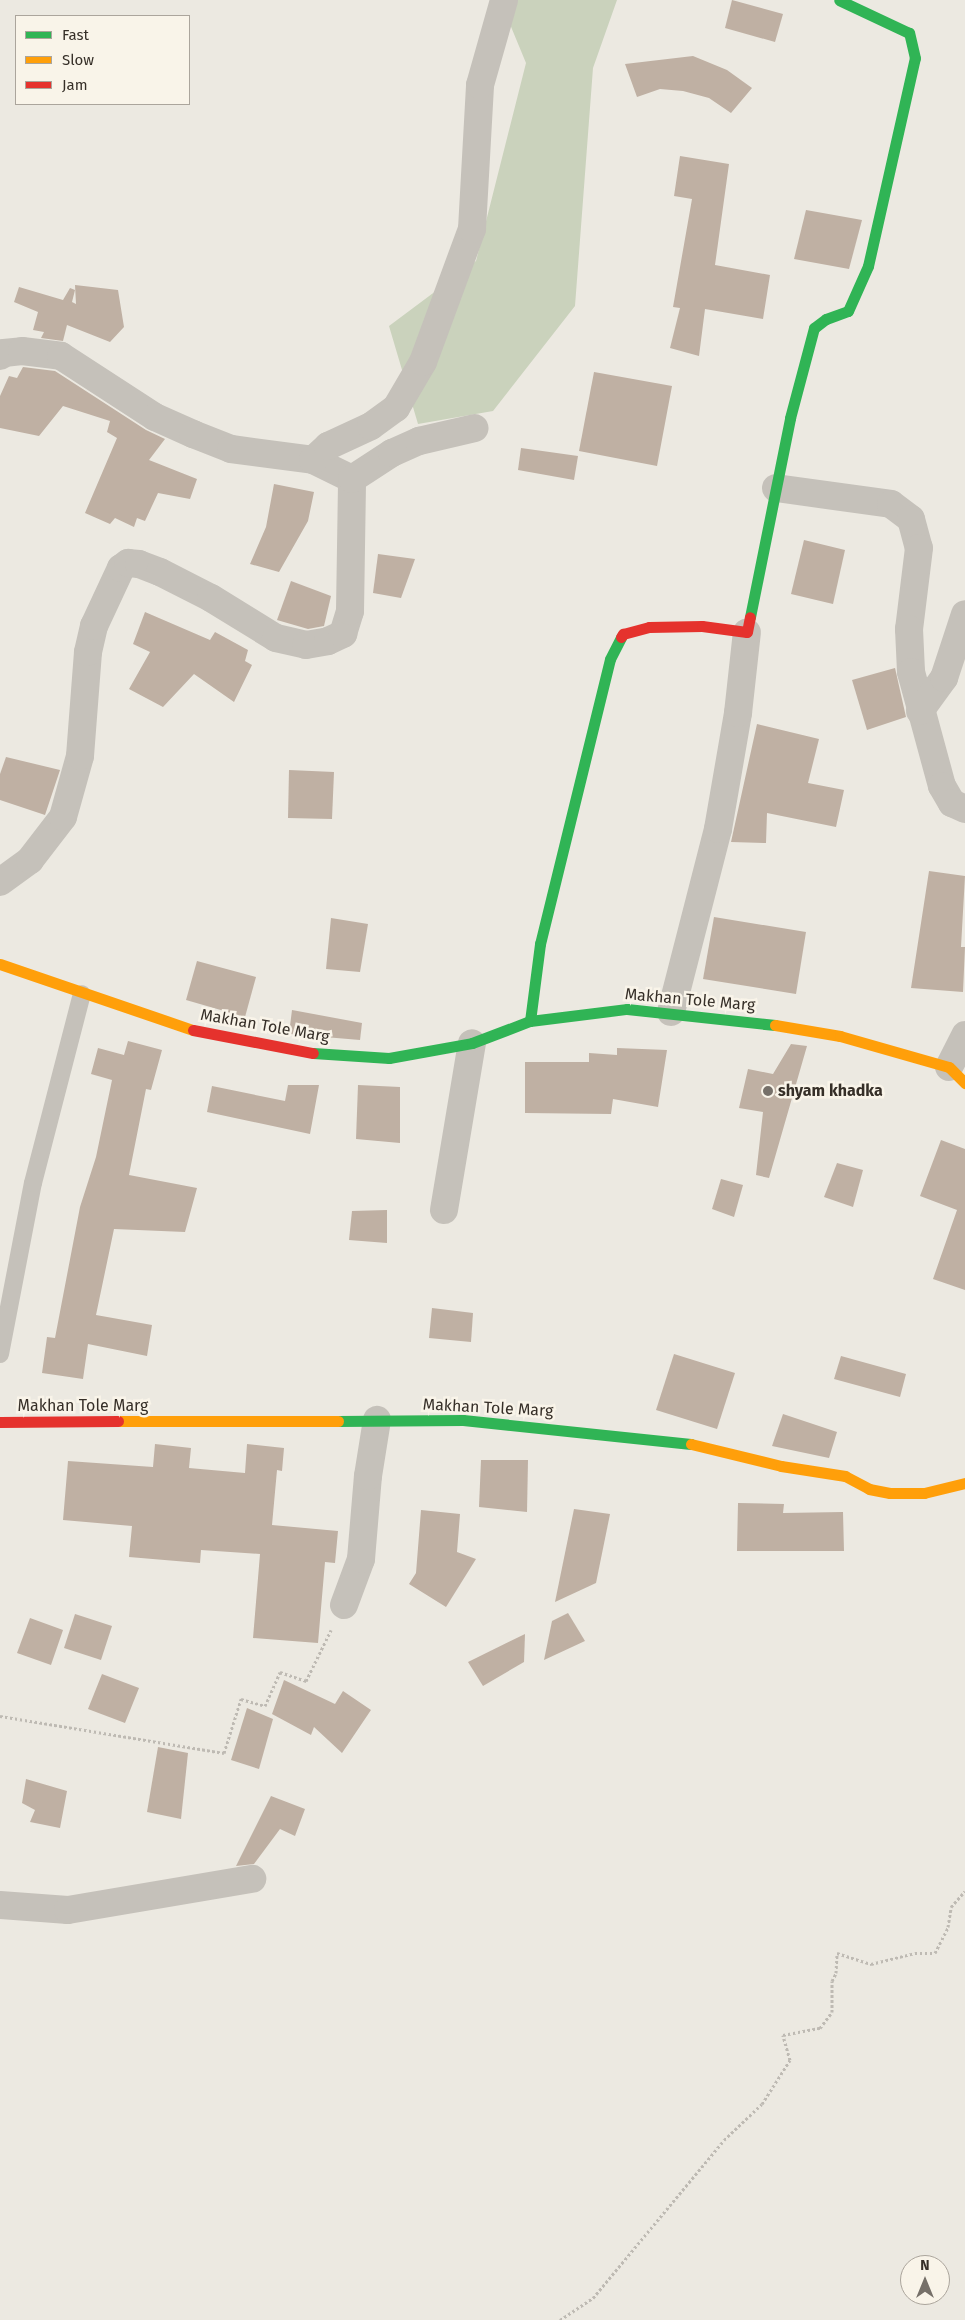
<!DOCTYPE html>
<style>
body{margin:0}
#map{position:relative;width:965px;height:2320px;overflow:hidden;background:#ece9e1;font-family:"Fira Sans",sans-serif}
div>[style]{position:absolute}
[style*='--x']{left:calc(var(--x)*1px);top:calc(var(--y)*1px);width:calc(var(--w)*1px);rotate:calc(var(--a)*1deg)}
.green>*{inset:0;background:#cad2bc}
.building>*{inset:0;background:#bfb0a3}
.path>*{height:3px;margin-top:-1.5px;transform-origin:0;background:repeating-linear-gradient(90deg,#bebab3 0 2.5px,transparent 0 5px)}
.lane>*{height:18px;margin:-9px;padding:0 9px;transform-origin:9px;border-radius:9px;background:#c5c1ba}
.street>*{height:28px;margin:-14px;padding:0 14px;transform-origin:14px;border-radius:14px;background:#c5c1ba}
.fast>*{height:11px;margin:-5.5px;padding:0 5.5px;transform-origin:5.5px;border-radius:5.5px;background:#30b455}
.slow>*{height:11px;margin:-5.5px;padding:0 5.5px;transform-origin:5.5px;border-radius:5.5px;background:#ff9f0a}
.jam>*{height:11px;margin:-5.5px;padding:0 5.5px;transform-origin:5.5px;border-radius:5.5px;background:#e5322d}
.dots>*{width:14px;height:14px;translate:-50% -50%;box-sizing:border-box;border:2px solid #f9f4e9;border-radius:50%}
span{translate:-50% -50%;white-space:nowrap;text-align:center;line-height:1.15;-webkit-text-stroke:5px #f9f4e9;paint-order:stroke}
.street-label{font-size:16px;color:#362f28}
.poi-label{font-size:16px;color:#362f28;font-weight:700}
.left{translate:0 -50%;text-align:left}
.legend{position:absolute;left:15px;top:15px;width:175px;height:90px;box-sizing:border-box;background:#f9f4e9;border:1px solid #aba59c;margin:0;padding:6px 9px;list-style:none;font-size:15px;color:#362f28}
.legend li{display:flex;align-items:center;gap:10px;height:25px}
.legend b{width:25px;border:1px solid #aba59c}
.north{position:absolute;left:900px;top:2255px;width:50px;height:50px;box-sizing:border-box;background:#f9f4e9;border:1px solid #aba59c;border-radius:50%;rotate:0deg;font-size:14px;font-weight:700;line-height:20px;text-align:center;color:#362f28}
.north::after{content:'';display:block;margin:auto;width:18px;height:22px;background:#767069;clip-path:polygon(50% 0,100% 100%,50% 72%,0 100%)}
</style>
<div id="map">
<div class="green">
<i style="clip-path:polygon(500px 0,617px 0,593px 68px,575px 306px,493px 411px,418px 424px,389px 326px,476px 261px,526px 63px)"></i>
</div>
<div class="building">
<i style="clip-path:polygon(732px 0,783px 14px,775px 42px,725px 28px)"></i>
<i style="clip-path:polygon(693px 56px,727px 70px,752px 88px,731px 113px,709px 98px,683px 91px,660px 89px,637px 97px,625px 64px)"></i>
<i style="clip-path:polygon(680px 156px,729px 164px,715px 265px,770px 275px,763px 319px,705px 309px,699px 356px,670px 348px,680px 308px,673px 307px,692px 199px,674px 196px)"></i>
<i style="clip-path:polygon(806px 210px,862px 220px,849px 269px,794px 259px)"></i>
<i style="clip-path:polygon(75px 285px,118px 290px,124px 327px,110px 342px,67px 325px,63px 341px,41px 338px,44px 332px,33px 330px,38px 312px,14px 302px,19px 287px,63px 300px,70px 288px,75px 290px,72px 302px,76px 304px)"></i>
<i style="clip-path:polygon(23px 367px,55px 371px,146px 430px,165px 439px,149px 460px,197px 479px,190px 499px,158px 493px,145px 521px,137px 518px,134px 527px,115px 518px,110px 524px,85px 513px,117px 438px,107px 432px,110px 421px,63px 406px,39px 436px,0 428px,0 396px,9px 376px,17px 378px)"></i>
<i style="clip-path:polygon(594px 372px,672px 386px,657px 466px,579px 451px)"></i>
<i style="clip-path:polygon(521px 448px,578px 456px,574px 480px,518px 470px)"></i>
<i style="clip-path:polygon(274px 484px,314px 492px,308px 521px,279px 572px,250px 564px,266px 527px)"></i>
<i style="clip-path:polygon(804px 540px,845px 550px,833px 604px,791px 594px)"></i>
<i style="clip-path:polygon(378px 554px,415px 559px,401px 598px,373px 593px)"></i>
<i style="clip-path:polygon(291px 581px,331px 596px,324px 626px,308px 629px,277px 620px)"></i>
<i style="clip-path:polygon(145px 612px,210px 640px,215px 632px,248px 650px,245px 661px,252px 665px,234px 702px,194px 674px,163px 707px,129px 689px,150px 652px,133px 644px)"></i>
<i style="clip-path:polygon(895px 668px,906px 717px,867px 730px,852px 680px)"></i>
<i style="clip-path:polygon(757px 724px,819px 739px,808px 783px,844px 790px,836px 827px,767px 813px,766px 843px,731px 842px)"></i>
<i style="clip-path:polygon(6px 757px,60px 770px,45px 815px,0 800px,0 774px)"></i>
<i style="clip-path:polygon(289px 770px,334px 772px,332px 819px,288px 818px)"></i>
<i style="clip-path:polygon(929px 871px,965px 876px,961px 947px,965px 947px,963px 992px,911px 988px)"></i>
<i style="clip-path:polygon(714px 917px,806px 932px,796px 994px,703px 979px)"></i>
<i style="clip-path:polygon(331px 918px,368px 924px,360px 972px,326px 969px)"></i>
<i style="clip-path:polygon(197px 961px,256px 977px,245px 1017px,186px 1000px)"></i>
<i style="clip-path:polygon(292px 1010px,362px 1023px,360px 1040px,289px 1034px)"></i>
<i style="clip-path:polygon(128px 1041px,162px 1050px,151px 1090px,146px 1089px,129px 1175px,197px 1188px,185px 1232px,114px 1229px,96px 1315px,152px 1325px,147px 1356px,88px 1344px,83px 1379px,42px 1373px,47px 1337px,55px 1338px,80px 1207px,96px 1157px,112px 1080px,91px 1074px,98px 1048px,124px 1055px)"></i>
<i style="clip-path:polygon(791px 1044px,807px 1046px,769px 1178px,756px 1175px,763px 1112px,739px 1108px,748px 1069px,773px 1074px)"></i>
<i style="clip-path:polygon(617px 1048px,667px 1050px,658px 1107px,613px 1099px,611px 1114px,525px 1113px,525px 1062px,589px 1062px,589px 1053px,617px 1055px)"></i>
<i style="clip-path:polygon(288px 1085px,319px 1085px,310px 1134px,207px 1112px,212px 1086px,285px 1101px)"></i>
<i style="clip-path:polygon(358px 1085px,400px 1087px,400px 1143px,356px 1139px)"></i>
<i style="clip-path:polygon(941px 1140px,965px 1149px,965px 1290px,933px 1279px,957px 1210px,920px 1196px)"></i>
<i style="clip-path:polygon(837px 1163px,863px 1170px,853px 1207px,824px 1197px)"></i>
<i style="clip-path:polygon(721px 1179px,743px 1185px,734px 1217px,712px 1209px)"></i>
<i style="clip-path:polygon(387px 1210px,387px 1243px,349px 1240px,352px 1211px)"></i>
<i style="clip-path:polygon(432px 1308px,473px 1313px,471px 1342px,429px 1338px)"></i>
<i style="clip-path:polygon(674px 1354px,735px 1373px,717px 1429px,656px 1410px)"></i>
<i style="clip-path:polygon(841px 1356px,906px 1374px,900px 1397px,834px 1379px)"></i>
<i style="clip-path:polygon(783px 1414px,837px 1432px,829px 1458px,772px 1446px)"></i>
<i style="clip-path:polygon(155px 1444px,191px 1448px,189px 1468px,245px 1473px,247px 1444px,284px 1448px,282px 1471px,277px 1470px,272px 1525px,338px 1531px,335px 1563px,325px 1562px,318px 1643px,253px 1638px,260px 1554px,201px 1550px,200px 1563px,129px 1557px,132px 1526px,63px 1520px,68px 1461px,153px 1467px)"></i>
<i style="clip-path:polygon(481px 1460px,528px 1460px,527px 1512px,479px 1507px)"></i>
<i style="clip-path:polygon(738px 1503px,784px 1504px,783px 1513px,843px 1512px,844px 1551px,737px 1551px)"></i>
<i style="clip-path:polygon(574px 1509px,610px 1514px,596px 1583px,555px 1602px)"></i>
<i style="clip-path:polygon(421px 1510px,460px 1514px,457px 1552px,476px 1559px,446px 1607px,409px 1584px,416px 1573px)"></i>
<i style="clip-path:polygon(568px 1613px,585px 1641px,544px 1660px,552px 1621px)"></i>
<i style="clip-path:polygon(75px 1614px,112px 1626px,101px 1660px,64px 1648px)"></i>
<i style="clip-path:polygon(30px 1618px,63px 1630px,51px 1665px,17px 1653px)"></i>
<i style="clip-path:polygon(525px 1634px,524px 1662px,483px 1686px,468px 1662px)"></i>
<i style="clip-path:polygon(102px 1674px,139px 1688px,125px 1723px,88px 1709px)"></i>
<i style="clip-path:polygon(284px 1680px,335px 1704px,343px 1691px,371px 1710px,342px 1753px,314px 1727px,311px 1735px,272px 1714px)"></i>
<i style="clip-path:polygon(247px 1708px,273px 1719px,259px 1769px,231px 1760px)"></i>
<i style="clip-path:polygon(158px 1747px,188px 1753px,181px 1819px,147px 1812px)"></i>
<i style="clip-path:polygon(26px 1779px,67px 1791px,60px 1828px,30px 1822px,35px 1810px,22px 1803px)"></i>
<i style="clip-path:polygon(271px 1796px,305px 1809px,295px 1836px,280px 1829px,254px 1864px,236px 1866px)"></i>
</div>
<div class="path">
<i style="--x:0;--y:1716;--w:227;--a:9.4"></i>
<i style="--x:224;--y:1753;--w:57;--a:-72.5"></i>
<i style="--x:241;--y:1699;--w:25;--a:16"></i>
<i style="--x:265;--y:1706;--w:37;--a:-66"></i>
<i style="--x:280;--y:1672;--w:28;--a:19"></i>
<i style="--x:306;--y:1681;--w:57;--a:-63.9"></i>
<i style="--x:560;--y:2320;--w:40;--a:-34"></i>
<i style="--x:593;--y:2298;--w:205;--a:-50.3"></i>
<i style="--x:724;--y:2140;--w:52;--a:-43.5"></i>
<i style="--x:762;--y:2104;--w:52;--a:-57.5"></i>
<i style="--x:790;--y:2060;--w:26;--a:-106"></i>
<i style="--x:783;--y:2035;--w:38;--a:-11"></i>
<i style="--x:820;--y:2028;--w:20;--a:-53"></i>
<i style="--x:832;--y:2012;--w:31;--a:-90"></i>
<i style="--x:832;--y:1981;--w:9;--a:-63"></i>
<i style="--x:836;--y:1973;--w:20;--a:-87"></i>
<i style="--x:837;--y:1953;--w:36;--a:18"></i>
<i style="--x:871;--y:1964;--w:45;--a:-14"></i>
<i style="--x:915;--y:1953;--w:20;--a:0"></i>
<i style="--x:935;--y:1953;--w:29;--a:-63"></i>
<i style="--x:948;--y:1927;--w:20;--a:-81"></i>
<i style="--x:951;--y:1907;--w:21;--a:-49"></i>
</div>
<div class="lane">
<i style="--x:0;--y:1354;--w:174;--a:-79.1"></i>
<i style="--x:33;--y:1183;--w:195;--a:-75.5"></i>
</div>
<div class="street">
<i style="--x:0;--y:356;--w:5;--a:-37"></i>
<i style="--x:4;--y:353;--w:18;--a:-6"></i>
<i style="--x:22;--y:351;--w:39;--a:7"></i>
<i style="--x:61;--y:356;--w:112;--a:33"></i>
<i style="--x:155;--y:417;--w:42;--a:24.1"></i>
<i style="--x:193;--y:434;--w:41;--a:21.5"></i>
<i style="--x:231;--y:449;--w:83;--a:7.6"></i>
<i style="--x:313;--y:460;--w:43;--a:26"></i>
<i style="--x:313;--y:460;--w:21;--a:-43"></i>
<i style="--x:328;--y:446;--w:47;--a:-24.9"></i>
<i style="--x:371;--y:426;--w:31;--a:-36"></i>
<i style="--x:396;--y:408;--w:53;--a:-59.6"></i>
<i style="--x:423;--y:362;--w:142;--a:-69.8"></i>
<i style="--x:472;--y:229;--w:144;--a:-86.8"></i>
<i style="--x:480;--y:85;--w:88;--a:-74.2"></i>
<i style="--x:776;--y:488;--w:116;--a:7.9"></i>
<i style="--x:891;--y:504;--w:25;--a:37"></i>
<i style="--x:911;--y:519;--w:30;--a:75"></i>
<i style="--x:919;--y:548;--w:82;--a:97"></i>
<i style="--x:909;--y:629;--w:43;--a:87.3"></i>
<i style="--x:911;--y:672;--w:118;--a:74.8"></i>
<i style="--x:942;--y:786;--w:20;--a:60"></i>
<i style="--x:952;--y:803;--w:14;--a:25"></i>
<i style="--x:920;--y:711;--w:41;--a:-54"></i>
<i style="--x:944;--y:678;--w:67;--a:-71.8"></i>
<i style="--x:0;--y:882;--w:37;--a:-36"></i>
<i style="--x:30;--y:860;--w:54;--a:-52.5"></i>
<i style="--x:63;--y:817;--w:63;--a:-74.4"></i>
<i style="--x:80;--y:756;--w:104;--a:-85.6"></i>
<i style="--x:88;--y:652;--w:27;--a:-77"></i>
<i style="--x:94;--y:626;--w:64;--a:-65"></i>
<i style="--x:121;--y:568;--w:9;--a:-36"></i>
<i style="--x:128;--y:563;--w:11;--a:5"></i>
<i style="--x:139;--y:564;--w:22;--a:21"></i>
<i style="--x:160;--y:572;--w:57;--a:27"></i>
<i style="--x:211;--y:598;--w:76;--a:31.6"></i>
<i style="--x:276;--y:638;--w:31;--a:13"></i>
<i style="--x:306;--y:645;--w:22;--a:-10"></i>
<i style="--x:328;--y:641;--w:17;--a:-25"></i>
<i style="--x:343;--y:634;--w:24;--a:-73"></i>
<i style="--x:350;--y:611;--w:132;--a:-89.1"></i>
<i style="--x:352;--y:479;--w:48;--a:-33"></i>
<i style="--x:392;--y:453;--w:30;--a:-24"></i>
<i style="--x:419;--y:441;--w:57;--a:-13.1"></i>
<i style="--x:671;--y:1012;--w:189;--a:-75.6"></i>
<i style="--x:718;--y:829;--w:118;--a:-80.2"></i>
<i style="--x:738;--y:713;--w:81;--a:-83.7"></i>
<i style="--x:949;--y:1067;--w:36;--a:-63"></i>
<i style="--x:444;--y:1210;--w:169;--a:-80.5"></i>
<i style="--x:344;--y:1605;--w:49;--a:-69.7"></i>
<i style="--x:361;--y:1559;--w:83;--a:-85.2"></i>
<i style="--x:368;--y:1476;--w:57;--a:-80.9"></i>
<i style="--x:0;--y:1905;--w:68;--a:4.2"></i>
<i style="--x:68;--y:1910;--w:187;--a:-9.6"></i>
</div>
<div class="fast">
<i style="--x:750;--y:617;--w:203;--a:-78.6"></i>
<i style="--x:790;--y:418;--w:93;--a:-75.1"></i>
<i style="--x:814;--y:328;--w:15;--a:-37"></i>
<i style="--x:826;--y:319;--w:23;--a:-20"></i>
<i style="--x:848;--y:311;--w:49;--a:-66"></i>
<i style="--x:868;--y:266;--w:213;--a:-77.3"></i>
<i style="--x:915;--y:58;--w:26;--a:-103"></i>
<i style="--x:909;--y:33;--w:77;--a:-154.8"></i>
<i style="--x:530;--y:1021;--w:78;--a:-82.6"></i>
<i style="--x:540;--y:944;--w:293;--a:-76.2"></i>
<i style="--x:610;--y:659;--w:25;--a:-63"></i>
<i style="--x:313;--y:1053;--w:76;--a:3.8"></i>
<i style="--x:389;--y:1058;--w:84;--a:-10.2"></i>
<i style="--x:472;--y:1043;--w:62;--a:-20.8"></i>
<i style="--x:530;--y:1021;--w:98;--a:-7.1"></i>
<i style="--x:627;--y:1009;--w:149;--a:6.2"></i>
<i style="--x:338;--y:1421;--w:125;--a:-0.5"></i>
<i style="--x:463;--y:1420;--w:229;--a:6"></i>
</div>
<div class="slow">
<i style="--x:0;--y:964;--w:204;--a:18.9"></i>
<i style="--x:775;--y:1025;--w:66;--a:9.6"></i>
<i style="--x:840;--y:1036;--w:113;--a:15.9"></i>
<i style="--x:949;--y:1067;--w:23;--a:45"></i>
<i style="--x:118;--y:1421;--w:220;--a:0"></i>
<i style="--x:691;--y:1444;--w:93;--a:13.7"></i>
<i style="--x:781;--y:1466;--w:65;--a:8.9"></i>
<i style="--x:845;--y:1476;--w:27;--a:28"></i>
<i style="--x:869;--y:1489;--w:21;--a:11"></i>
<i style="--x:890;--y:1493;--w:34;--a:0"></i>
<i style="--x:924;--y:1493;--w:42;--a:-13.7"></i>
</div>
<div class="jam">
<i style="--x:621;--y:637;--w:4;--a:-56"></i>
<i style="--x:623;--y:634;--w:27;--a:-15"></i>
<i style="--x:649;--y:627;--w:53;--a:-1.1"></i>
<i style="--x:702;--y:626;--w:45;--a:7.6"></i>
<i style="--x:747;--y:632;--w:15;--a:-79"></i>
<i style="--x:193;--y:1030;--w:122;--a:10.9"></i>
<i style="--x:0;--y:1422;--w:118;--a:-0.5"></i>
</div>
<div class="dots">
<i style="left:768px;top:1091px;background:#767069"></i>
</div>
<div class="street-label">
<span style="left:690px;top:1000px;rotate:5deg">Makhan Tole Marg</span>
<span style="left:265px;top:1026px;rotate:10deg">Makhan Tole Marg</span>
<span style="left:83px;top:1406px">Makhan Tole Marg</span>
<span style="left:488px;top:1408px;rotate:3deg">Makhan Tole Marg</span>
</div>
<div class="poi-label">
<span class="left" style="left:778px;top:1091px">shyam khadka</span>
</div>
<ul class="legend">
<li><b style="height:6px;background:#30b455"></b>Fast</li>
<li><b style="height:6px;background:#ff9f0a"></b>Slow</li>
<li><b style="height:6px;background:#e5322d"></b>Jam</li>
</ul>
<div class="north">N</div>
</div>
